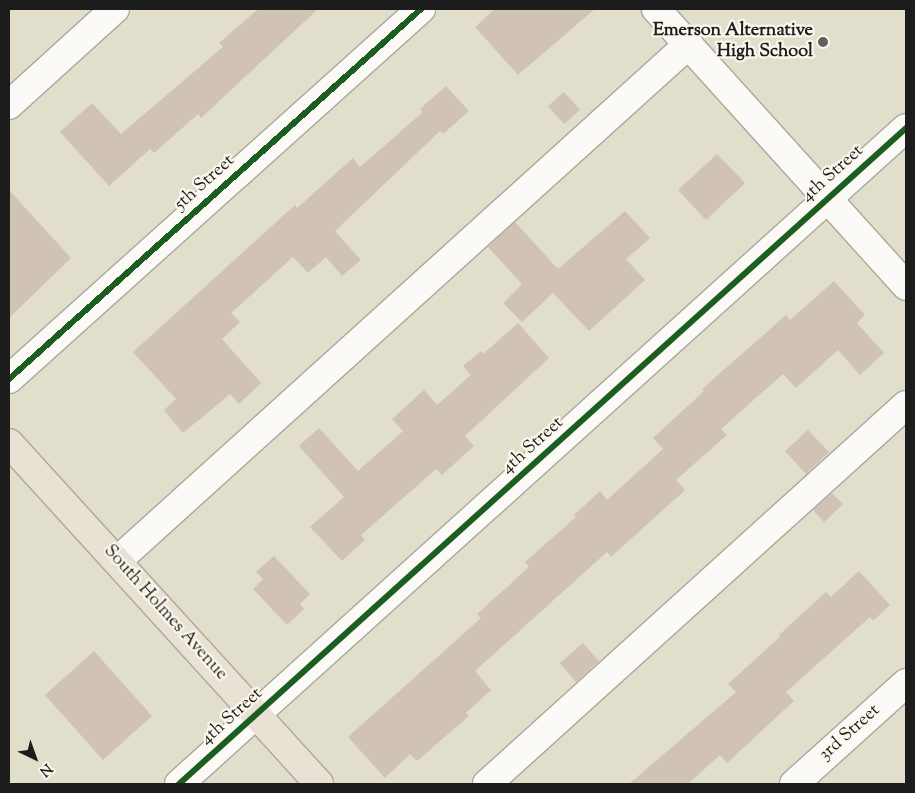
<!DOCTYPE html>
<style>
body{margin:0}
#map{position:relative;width:915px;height:793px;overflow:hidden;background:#e2decc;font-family:"Sorts Mill Goudy",serif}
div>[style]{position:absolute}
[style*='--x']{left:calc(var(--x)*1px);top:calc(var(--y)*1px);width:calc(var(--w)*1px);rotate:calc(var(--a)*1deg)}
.building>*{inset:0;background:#d0c2b5}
.roads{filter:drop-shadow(1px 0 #aba89d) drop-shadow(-1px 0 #aba89d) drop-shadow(0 1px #aba89d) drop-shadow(0 -1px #aba89d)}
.minor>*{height:28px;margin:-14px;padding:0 14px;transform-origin:14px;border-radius:14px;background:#fbfaf7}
.major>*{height:28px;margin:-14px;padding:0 14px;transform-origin:14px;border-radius:14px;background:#e9e1d4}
.cycleway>*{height:6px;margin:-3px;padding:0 3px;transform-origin:3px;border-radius:3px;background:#1b5e20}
.dots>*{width:14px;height:14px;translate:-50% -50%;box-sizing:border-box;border:2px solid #fbf7ec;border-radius:50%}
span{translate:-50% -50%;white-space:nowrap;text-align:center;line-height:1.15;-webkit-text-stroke:4.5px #fbf7ec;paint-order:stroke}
.poi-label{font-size:18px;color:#1c1c1c;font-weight:700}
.right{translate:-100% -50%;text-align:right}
.street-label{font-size:18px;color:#1c1c1c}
.frame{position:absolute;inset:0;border:10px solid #1c1c1c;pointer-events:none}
.north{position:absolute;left:10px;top:733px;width:50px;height:50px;-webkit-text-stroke:4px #fbf7ec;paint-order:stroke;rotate:138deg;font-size:14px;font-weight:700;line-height:20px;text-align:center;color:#1c1c1c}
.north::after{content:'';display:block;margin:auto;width:18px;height:22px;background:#1c1c1c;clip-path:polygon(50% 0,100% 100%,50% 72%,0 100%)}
</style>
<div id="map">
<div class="building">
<i style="clip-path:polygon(258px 9px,318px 9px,201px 118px,198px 114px,154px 153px,150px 149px,109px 186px,60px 132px,92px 103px,121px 134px,223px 47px,219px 43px)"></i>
<i style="clip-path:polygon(495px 9px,595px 9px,518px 75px,475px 27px)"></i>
<i style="clip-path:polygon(446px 86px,469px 111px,443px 134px,440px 131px,335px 231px,361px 260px,342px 276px,326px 257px,308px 273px,293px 257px,231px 313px,240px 322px,222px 339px,261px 383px,239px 404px,230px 394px,183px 433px,164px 410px,176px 399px,133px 352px,295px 205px,297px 208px,353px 158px,360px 167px,423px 112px,420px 109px)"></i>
<i style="clip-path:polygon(564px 92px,580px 110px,564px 124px,548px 106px)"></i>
<i style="clip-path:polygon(717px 154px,745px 183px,706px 220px,678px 190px)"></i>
<i style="clip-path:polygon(9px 190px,71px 258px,9px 318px)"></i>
<i style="clip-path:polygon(625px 211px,650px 238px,626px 259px,645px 280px,589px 331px,553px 293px,522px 322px,503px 303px,522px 284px,488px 247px,515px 222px,558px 269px)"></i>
<i style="clip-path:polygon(834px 281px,865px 315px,857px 323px,884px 353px,860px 375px,838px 350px,796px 388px,783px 374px,721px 429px,727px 435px,676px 480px,685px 490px,611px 557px,607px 552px,475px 671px,491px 690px,466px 713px,469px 716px,417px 761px,410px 754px,385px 778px,348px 737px,481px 618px,477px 614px,529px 567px,525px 562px,576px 517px,574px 515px,600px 491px,607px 500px,663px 449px,653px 438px,704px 391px,702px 389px,786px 315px,790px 320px)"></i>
<i style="clip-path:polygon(518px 323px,549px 358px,465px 436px,474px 446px,442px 475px,436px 469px,361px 535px,365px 540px,342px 561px,310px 527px,344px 497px,299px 446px,319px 428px,358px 471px,403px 431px,392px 419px,424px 390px,437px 405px,471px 375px,463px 366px,481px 351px,483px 354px)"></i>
<i style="clip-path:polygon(808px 430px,829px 452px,806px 474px,785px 451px)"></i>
<i style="clip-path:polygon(832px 493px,843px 504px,824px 522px,813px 510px)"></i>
<i style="clip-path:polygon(274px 556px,310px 594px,300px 604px,304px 609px,287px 625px,253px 589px,263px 579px,256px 572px)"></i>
<i style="clip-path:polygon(859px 571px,890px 605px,873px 621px,870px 617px,786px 692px,794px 701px,727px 763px,720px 755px,688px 784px,629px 784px,736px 692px,728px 684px,780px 637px,779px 635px,826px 592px,831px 597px)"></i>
<i style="clip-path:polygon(583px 643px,599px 661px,576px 682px,560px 663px)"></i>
<i style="clip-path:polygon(94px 651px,152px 716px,103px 760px,45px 695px)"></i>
</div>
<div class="roads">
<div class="minor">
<i style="--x:656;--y:9;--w:373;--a:47.9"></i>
<i style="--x:9;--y:105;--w:143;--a:-42.2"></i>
<i style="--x:9;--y:379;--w:554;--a:-41.93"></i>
<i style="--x:117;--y:561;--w:771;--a:-42.11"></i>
<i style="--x:179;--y:784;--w:979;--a:-42.06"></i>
<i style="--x:487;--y:784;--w:565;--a:-42.13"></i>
<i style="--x:794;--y:784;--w:151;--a:-42"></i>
</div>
<div class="major">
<i style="--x:9;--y:443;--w:461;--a:47.7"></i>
</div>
</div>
<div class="cycleway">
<i style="--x:9;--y:379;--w:554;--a:-41.93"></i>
<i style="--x:179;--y:784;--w:979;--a:-42.06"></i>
</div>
<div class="dots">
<i style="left:823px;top:42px;background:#61605a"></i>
</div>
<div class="poi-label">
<span class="right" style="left:813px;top:42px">Emerson Alternative<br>High School</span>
</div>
<div class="street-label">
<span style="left:833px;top:174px;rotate:-42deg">4th Street</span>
<span style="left:205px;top:183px;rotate:-42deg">5th Street</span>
<span style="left:533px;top:446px;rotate:-42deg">4th Street</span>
<span style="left:165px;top:613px;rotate:48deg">South Holmes Avenue</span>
<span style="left:232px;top:717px;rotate:-42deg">4th Street</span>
<span style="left:850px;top:733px;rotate:-42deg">3rd Street</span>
</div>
<div class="frame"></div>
<div class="north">N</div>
</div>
